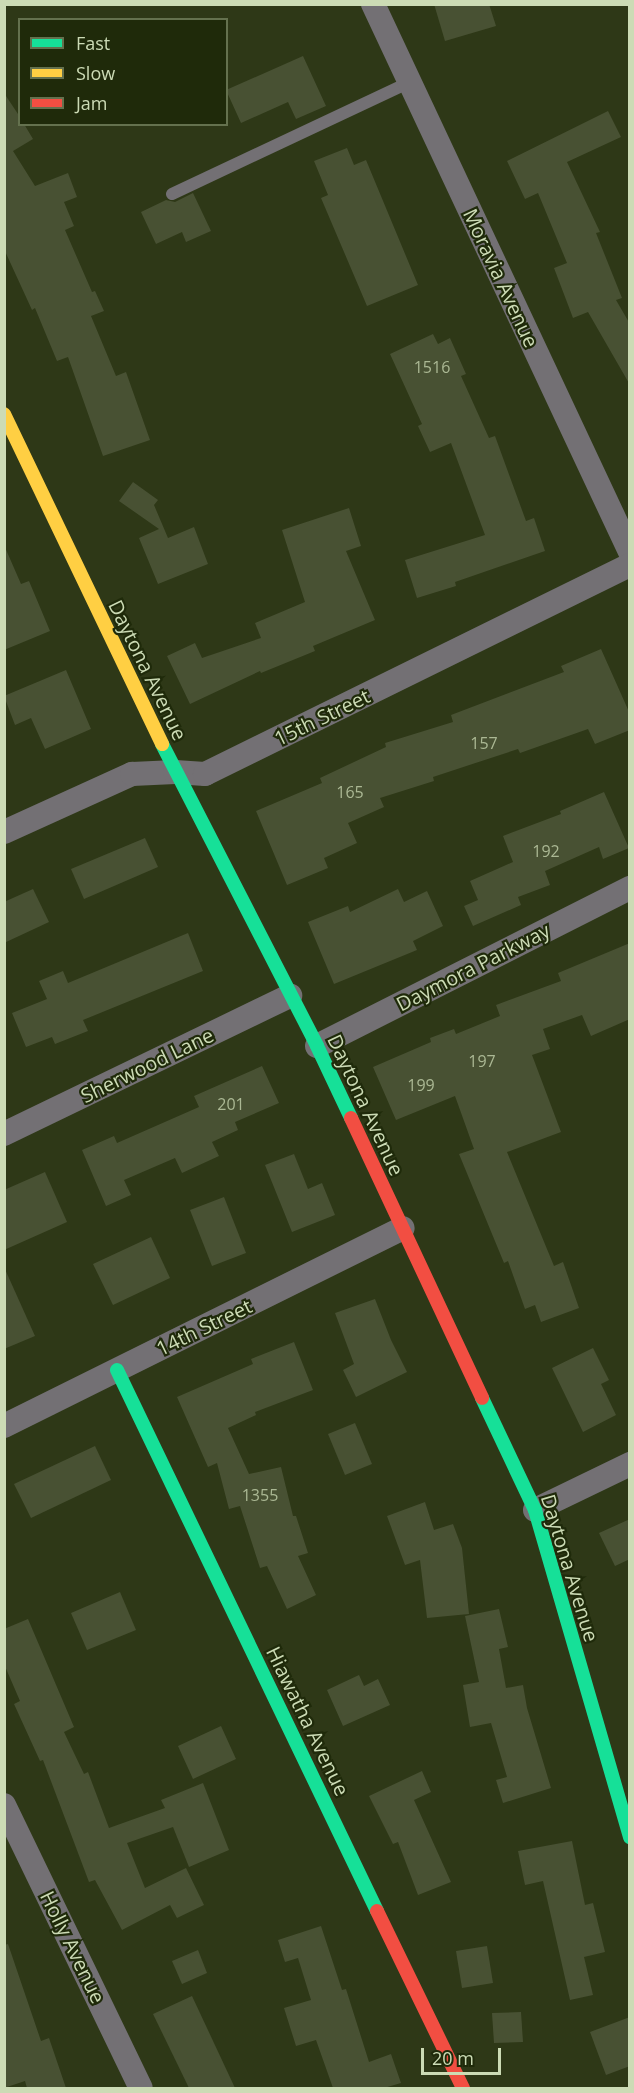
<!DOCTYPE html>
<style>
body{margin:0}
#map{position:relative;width:634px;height:2093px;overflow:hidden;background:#2e3817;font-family:"Open Sans",sans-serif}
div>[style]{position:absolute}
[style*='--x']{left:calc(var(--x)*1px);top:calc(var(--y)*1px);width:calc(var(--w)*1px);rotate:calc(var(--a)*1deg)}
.building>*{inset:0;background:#485133}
.lane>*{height:12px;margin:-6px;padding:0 6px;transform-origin:6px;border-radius:6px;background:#737074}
.street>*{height:24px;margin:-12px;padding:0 12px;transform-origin:12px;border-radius:12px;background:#737074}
.fast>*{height:14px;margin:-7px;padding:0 7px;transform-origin:7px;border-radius:7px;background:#16e098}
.slow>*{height:14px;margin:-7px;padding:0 7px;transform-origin:7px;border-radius:7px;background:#ffcf43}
.jam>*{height:14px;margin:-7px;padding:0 7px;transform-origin:7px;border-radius:7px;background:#f24e42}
span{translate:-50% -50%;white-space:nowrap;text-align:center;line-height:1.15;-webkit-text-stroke:4.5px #1f2a0a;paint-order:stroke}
.number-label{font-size:16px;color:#abb894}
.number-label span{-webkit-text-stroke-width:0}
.street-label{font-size:20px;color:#ccdbb5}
.frame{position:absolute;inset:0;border:6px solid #ccdbb5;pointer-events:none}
.legend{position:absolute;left:18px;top:18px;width:210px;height:108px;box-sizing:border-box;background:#1f2a0a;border:2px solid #64714e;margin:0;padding:8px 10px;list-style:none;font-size:18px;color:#ccdbb5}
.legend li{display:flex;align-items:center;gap:12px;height:30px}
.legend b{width:30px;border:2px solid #64714e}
.scale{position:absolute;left:421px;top:2048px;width:80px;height:27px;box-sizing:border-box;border:3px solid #ccdbb5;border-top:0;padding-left:8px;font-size:18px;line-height:21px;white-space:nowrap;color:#ccdbb5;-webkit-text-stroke:4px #1f2a0a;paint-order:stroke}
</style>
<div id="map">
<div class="building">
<i style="clip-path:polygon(434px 4px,489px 4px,496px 26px,445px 41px)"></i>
<i style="clip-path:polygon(303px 56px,326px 106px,296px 119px,288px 102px,241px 123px,226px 90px)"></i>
<i style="clip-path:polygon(4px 93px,20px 117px,20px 124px,24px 124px,33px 139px,13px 151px,35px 186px,68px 173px,77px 197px,64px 202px,74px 226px,65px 230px,92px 292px,95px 291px,104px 311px,91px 316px,116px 376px,126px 372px,150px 440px,103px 456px,68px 357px,57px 361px,35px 308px,32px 310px,4px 249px)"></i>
<i style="clip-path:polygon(608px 111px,621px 137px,567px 162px,600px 232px,596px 233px,622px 298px,616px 300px,630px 324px,630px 385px,588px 312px,573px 318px,554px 268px,567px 263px,538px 193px,525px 199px,507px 161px)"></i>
<i style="clip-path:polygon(347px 148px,354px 165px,366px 160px,418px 285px,367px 306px,321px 198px,328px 195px,314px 161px)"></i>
<i style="clip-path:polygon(193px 193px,211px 231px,186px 242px,182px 232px,156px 244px,141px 212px,166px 200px,175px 202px)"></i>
<i style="clip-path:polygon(433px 334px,438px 344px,450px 338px,466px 374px,461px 376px,489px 438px,495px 436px,526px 521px,534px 518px,545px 551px,455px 582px,456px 586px,417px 598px,405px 560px,485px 535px,451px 443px,430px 452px,418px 426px,422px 424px,390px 354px)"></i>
<i style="clip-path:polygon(133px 482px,158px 500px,154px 505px,168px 538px,194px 527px,208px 564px,158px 584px,139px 538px,159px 529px,119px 501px)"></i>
<i style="clip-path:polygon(349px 508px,361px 546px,346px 551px,375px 620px,313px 646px,315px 651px,261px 673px,260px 671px,190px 704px,167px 656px,195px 643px,202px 658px,261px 638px,255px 623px,305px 602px,282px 530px)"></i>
<i style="clip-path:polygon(4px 545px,21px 584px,29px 581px,50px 631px,4px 650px)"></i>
<i style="clip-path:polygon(601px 649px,630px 714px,630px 730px,595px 744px,588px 729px,520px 753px,518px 749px,433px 777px,434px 781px,380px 798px,384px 807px,348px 823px,357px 843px,324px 858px,328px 868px,287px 885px,256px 811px,322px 783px,320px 778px,386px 747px,385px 743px,453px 722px,451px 715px,564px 672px,561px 666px)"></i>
<i style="clip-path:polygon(66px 670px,91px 729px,45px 749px,31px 718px,15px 725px,4px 696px)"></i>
<i style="clip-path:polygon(604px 792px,629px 848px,603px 859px,599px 847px,545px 871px,550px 885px,518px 897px,521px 905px,473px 926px,464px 906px,478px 900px,470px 881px,513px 862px,503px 836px,561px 814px,560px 811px)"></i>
<i style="clip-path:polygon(145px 838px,158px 867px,84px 899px,71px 869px)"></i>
<i style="clip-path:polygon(33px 889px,49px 922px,4px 943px,4px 902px)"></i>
<i style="clip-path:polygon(398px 889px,404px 902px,427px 891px,443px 926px,413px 941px,417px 950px,334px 984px,308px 922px,348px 906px,350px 912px)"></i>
<i style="clip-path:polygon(188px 933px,203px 971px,83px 1020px,88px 1031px,55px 1044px,52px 1037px,26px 1047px,12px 1013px,47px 999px,39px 981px,63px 971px,68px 983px)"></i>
<i style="clip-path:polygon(630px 943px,630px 1019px,591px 1036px,582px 1015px,543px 1029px,550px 1049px,532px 1055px,561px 1132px,507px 1152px,554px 1266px,563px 1262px,579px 1308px,541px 1322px,535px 1305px,525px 1309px,508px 1261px,504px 1263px,459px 1154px,474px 1149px,455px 1096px,396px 1120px,373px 1067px,431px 1042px,430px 1038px,454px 1029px,456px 1034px,500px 1016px,496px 1005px,561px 981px,558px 973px)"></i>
<i style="clip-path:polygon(262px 1066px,279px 1103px,235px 1122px,238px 1130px,212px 1142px,219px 1156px,182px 1173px,175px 1158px,124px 1180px,131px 1195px,106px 1206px,82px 1150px,114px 1136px,117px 1143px,199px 1107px,194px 1096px)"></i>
<i style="clip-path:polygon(294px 1154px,308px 1189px,322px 1183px,335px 1215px,292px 1232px,265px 1165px)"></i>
<i style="clip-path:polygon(45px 1172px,67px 1222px,4px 1250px,4px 1190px)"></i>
<i style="clip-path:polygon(224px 1197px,246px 1253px,212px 1266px,190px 1210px)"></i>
<i style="clip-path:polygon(151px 1237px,170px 1278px,113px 1305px,93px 1264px)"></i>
<i style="clip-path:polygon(4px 1267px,35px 1336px,4px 1349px)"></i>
<i style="clip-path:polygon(375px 1299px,391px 1340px,407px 1372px,356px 1397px,343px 1370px,354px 1364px,335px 1313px)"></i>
<i style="clip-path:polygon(294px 1342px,313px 1390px,255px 1412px,256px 1415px,228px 1428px,249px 1474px,281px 1467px,293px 1516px,296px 1516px,308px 1553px,298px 1556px,316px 1595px,287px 1609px,267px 1566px,260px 1568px,240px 1506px,229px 1509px,217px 1463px,208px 1467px,177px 1397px,253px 1364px,251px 1359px)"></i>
<i style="clip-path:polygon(593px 1348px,609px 1380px,601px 1384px,616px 1415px,583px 1432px,552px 1368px)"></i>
<i style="clip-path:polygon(355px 1423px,372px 1464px,345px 1475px,328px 1434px)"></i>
<i style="clip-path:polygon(95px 1446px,111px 1480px,31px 1518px,14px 1484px)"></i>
<i style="clip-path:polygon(425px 1502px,434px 1530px,453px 1524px,462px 1548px,469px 1614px,427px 1618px,420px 1560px,405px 1565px,387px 1516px)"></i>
<i style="clip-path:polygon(630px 1519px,630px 1559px,615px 1566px,599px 1533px)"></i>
<i style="clip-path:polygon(120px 1592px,136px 1630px,87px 1650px,71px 1613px)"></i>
<i style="clip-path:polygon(499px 1609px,508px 1647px,499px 1649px,506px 1688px,523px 1685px,527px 1708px,551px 1788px,503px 1803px,496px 1780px,507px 1777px,491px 1723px,470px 1727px,463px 1685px,479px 1682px,465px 1616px)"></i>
<i style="clip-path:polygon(28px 1619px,74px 1727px,64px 1732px,84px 1774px,88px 1772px,109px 1828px,165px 1808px,161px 1800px,203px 1783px,229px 1850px,189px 1867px,173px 1827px,127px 1843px,145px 1888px,186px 1868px,204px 1905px,177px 1918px,170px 1905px,122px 1930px,95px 1880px,89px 1882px,43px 1760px,40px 1761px,14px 1704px,20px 1701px,4px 1664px,4px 1629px)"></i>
<i style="clip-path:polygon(359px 1675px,364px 1686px,378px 1679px,390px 1705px,343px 1726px,327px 1690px)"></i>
<i style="clip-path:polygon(221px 1726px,236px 1759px,193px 1779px,178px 1746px)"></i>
<i style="clip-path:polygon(422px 1771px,431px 1792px,414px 1800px,451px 1882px,418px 1895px,398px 1842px,393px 1844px,369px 1796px)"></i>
<i style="clip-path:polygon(572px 1841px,585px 1905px,593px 1903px,605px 1952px,584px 1957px,593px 1995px,570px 2000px,543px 1881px,525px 1885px,518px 1851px)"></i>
<i style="clip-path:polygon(321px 1926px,342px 1990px,346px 1989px,369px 2062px,391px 2054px,401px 2083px,384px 2088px,333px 2088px,316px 2040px,296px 2046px,284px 2008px,311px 2000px,298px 1958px,285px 1962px,278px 1940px)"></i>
<i style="clip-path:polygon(8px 1944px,41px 2041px,49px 2038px,66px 2088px,27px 2088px,25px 2081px,4px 2088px,4px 1945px)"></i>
<i style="clip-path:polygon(487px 1946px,493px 1983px,462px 1988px,456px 1951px)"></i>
<i style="clip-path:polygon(198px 1950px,207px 1973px,182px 1984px,172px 1961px)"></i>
<i style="clip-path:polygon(192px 1996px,235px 2088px,189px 2088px,153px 2014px)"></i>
<i style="clip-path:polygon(521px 2012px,523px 2042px,494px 2043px,492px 2013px)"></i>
<i style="clip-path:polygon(630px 2017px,630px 2066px,606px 2075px,590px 2032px)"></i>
</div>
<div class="lane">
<i style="--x:172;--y:194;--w:263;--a:-25.2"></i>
</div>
<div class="street">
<i style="--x:373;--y:4;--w:605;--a:64.87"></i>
<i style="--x:4;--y:832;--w:141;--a:-24.4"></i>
<i style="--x:132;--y:774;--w:43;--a:-2.7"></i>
<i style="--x:175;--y:772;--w:30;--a:4"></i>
<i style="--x:205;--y:774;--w:474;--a:-26.2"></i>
<i style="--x:317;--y:1046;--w:351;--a:-26.8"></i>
<i style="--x:4;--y:1134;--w:318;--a:-25.8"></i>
<i style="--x:4;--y:1426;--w:445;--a:-26.4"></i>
<i style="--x:535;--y:1510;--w:106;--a:-25.8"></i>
<i style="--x:4;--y:1805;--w:314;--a:64.2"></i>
</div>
<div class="fast">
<i style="--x:162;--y:744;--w:339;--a:62.8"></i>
<i style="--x:317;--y:1046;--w:80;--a:64.7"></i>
<i style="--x:117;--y:1370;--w:600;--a:64.33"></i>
<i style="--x:482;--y:1398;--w:124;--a:64.7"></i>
<i style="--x:535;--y:1510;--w:341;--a:73.8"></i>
</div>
<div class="slow">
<i style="--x:4;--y:414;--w:366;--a:64.4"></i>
</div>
<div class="jam">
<i style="--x:351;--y:1118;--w:309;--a:64.9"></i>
<i style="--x:377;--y:1911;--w:197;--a:64.1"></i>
</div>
<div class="number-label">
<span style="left:432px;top:367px">1516</span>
<span style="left:484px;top:743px">157</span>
<span style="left:350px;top:792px">165</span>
<span style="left:546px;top:851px">192</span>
<span style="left:482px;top:1061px">197</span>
<span style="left:421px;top:1085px">199</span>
<span style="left:231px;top:1104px">201</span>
<span style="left:260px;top:1495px">1355</span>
</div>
<div class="street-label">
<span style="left:501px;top:278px;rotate:65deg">Moravia Avenue</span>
<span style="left:148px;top:670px;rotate:64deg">Daytona Avenue</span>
<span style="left:322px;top:717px;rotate:-26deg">15th Street</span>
<span style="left:473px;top:967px;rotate:-27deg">Daymora Parkway</span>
<span style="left:147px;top:1065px;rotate:-26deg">Sherwood Lane</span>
<span style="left:366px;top:1105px;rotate:65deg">Daytona Avenue</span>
<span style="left:204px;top:1327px;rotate:-26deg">14th Street</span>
<span style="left:570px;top:1568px;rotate:73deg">Daytona Avenue</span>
<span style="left:308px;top:1721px;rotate:64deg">Hiawatha Avenue</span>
<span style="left:73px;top:1947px;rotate:64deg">Holly Avenue</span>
</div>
<div class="frame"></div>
<ul class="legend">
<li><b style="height:8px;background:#16e098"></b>Fast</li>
<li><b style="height:8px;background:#ffcf43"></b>Slow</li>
<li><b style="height:8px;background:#f24e42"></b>Jam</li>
</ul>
<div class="scale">20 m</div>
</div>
